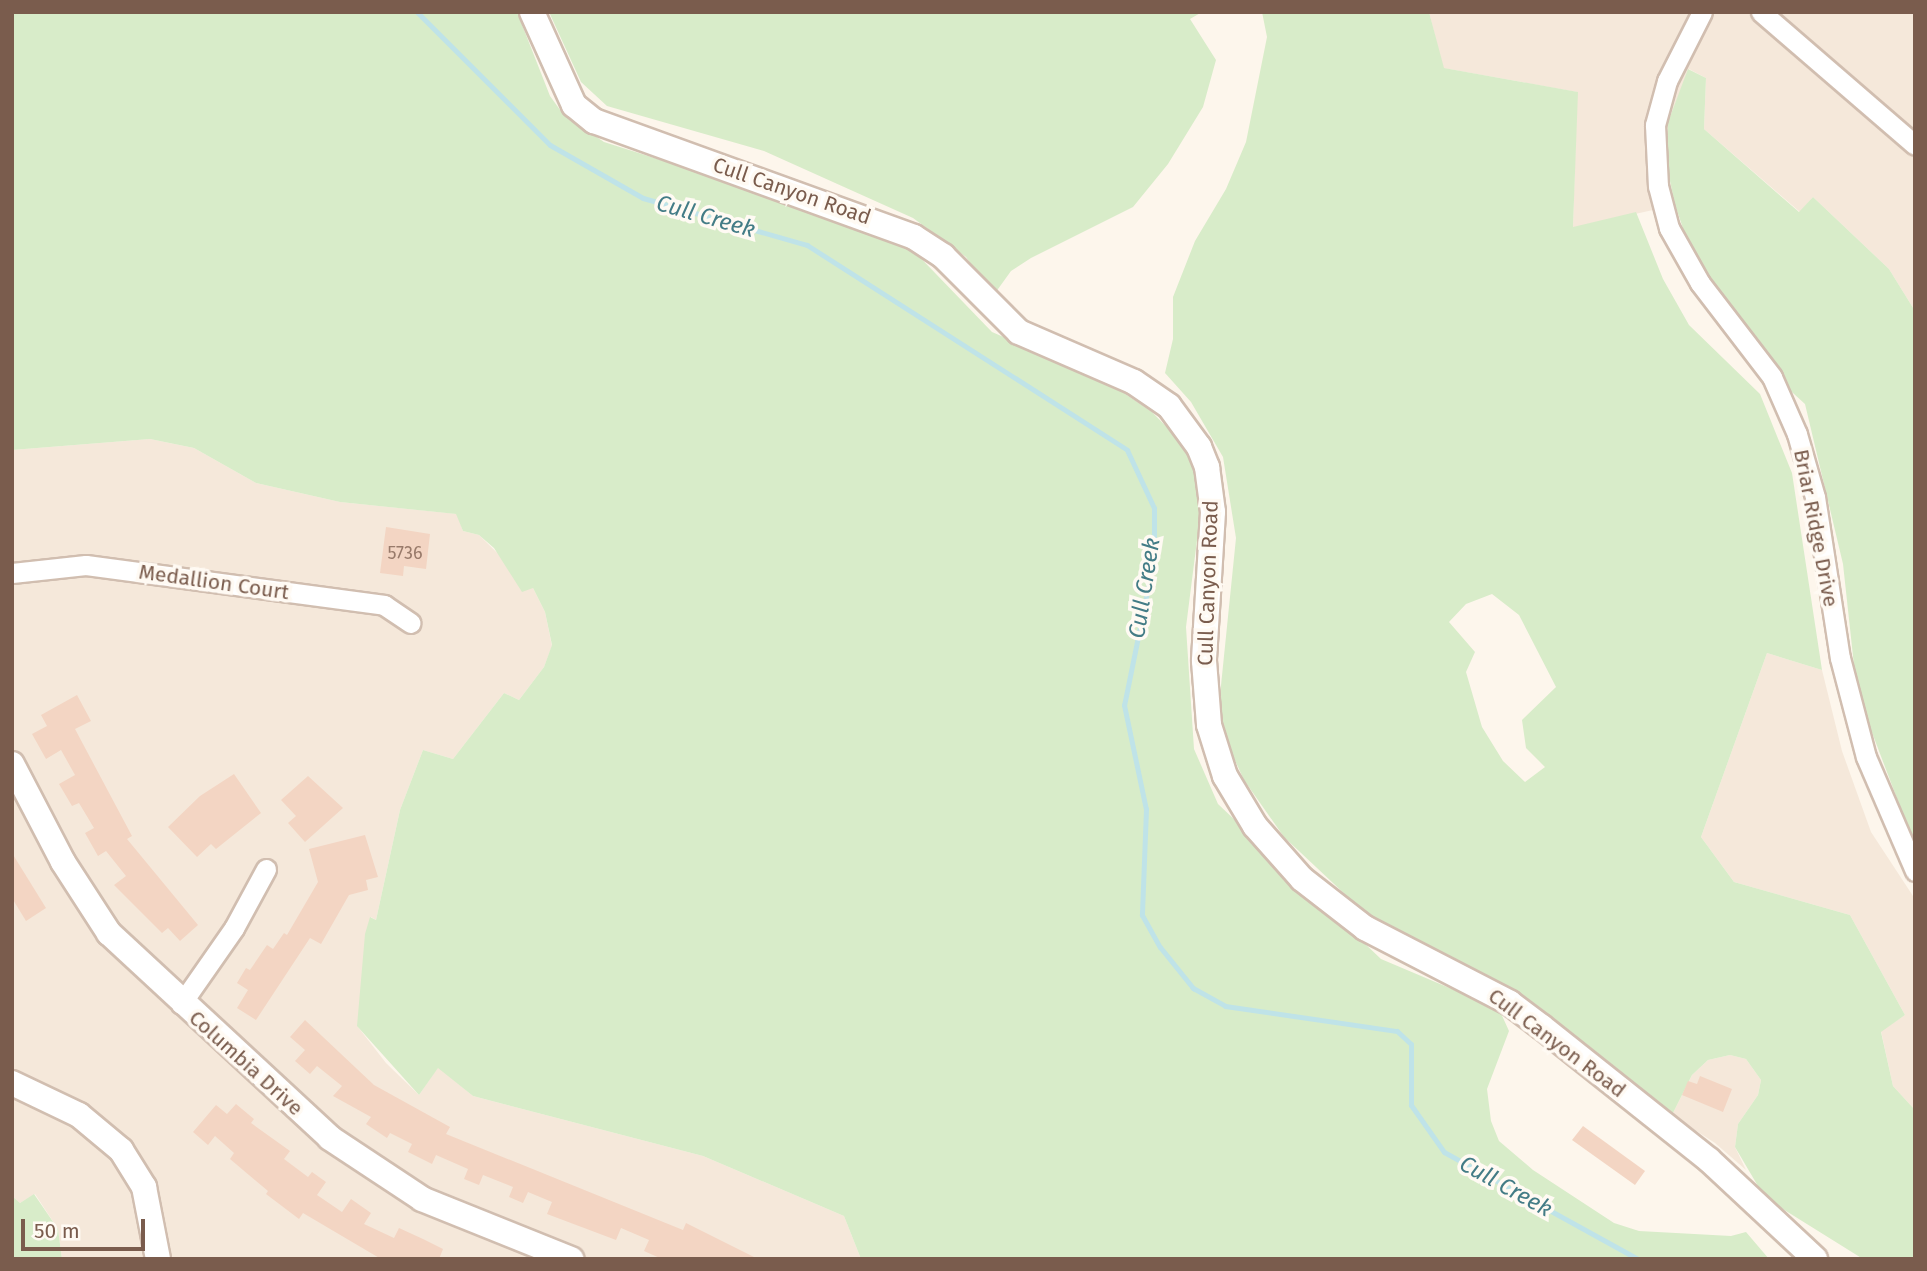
<!DOCTYPE html>
<style>
body{margin:0}
#map{position:relative;width:1927px;height:1271px;overflow:hidden;background:#fdf6ec;font-family:"Fira Sans",sans-serif}
div>[style]{position:absolute}
[style*='--x']{left:calc(var(--x)*1px);top:calc(var(--y)*1px);width:calc(var(--w)*1px);rotate:calc(var(--a)*1deg)}
.residential>*{inset:0;background:#f5e8da}
.green>*{inset:0;background:#d8ecc9}
.stream>*{height:5px;margin:-2.5px;padding:0 2.5px;transform-origin:2.5px;border-radius:2.5px;background:#bfe3e8}
.building>*{inset:0;background:#f3d5c3}
.roads{filter:drop-shadow(2px 0 #d1beb0) drop-shadow(-2px 0 #d1beb0) drop-shadow(0 2px #d1beb0) drop-shadow(0 -2px #d1beb0)}
.minor>*{height:19px;margin:-9.5px;padding:0 9.5px;transform-origin:9.5px;border-radius:9.5px;background:#fff}
.tertiary>*{height:24px;margin:-12px;padding:0 12px;transform-origin:12px;border-radius:12px;background:#fff}
span{translate:-50% -50%;white-space:nowrap;text-align:center;line-height:1.15;-webkit-text-stroke:7px #fffaf3;paint-order:stroke}
.number-label{font-size:18px;color:#987a6a}
.number-label span{-webkit-text-stroke-width:0}
.street-label{font-size:21px;color:#7a5c4d}
.water-label{font-size:23px;color:#437c86;font-style:italic}
.frame{position:absolute;inset:0;border:14px solid #7a5c4d;pointer-events:none}
.scale{position:absolute;left:21px;top:1219px;width:124px;height:32px;box-sizing:border-box;border:4px solid #7a5c4d;border-top:0;padding-left:9px;font-size:21px;line-height:24px;white-space:nowrap;color:#7a5c4d;-webkit-text-stroke:5px #fffaf3;paint-order:stroke}
</style>
<div id="map">
<div class="residential">
<i style="clip-path:polygon(1429px 12px,1915px 12px,1915px 311px,1889px 269px,1813px 197px,1800px 212px,1704px 129px,1706px 78px,1689px 69px,1668px 122px,1666px 162px,1675px 205px,1573px 228px,1577px 92px,1443px 68px)"></i>
<i style="clip-path:polygon(150px 439px,194px 448px,256px 483px,340px 502px,457px 514px,463px 531px,479px 535px,533px 588px,545px 612px,552px 646px,544px 667px,519px 700px,504px 693px,453px 759px,423px 750px,400px 810px,376px 920px,371px 917px,358px 1027px,386px 1063px,419px 1095px,438px 1067px,473px 1096px,703px 1156px,844px 1216px,861px 1259px,62px 1259px,58px 1229px,35px 1194px,20px 1203px,12px 1196px,12px 450px)"></i>
<i style="clip-path:polygon(1767px 653px,1822px 670px,1842px 751px,1871px 832px,1915px 899px,1915px 1110px,1893px 1086px,1881px 1031px,1905px 1015px,1850px 915px,1734px 882px,1701px 837px)"></i>
<i style="clip-path:polygon(1730px 1055px,1746px 1059px,1761px 1080px,1758px 1095px,1738px 1124px,1735px 1147px,1746px 1170px,1715px 1143px,1672px 1115px,1692px 1075px,1708px 1060px)"></i>
</div>
<div class="green">
<i style="clip-path:polygon(12px 12px,517px 12px,550px 96px,563px 114px,604px 142px,828px 213px,909px 246px,992px 332px,1106px 381px,1152px 412px,1188px 449px,1203px 493px,1186px 627px,1194px 749px,1218px 804px,1381px 959px,1499px 1009px,1509px 1031px,1487px 1089px,1491px 1121px,1499px 1141px,1533px 1170px,1614px 1223px,1639px 1231px,1731px 1236px,1746px 1232px,1769px 1259px,861px 1259px,844px 1216px,703px 1156px,473px 1096px,438px 1068px,419px 1095px,357px 1026px,365px 934px,370px 917px,376px 920px,400px 810px,423px 750px,453px 759px,504px 693px,519px 700px,544px 667px,552px 645px,545px 612px,533px 588px,522px 592px,494px 548px,479px 535px,463px 531px,456px 514px,340px 502px,256px 483px,194px 448px,150px 439px,12px 450px)"></i>
<i style="clip-path:polygon(549px 12px,1202px 12px,1190px 19px,1216px 60px,1203px 107px,1168px 164px,1133px 207px,1031px 258px,1011px 271px,993px 296px,966px 257px,913px 218px,764px 151px,607px 106px,581px 82px)"></i>
<i style="clip-path:polygon(evenodd,1262px 12px,1429px 12px,1444px 68px,1578px 92px,1573px 227px,1636px 212px,1663px 279px,1689px 325px,1760px 394px,1792px 473px,1822px 670px,1767px 653px,1701px 837px,1734px 882px,1850px 915px,1905px 1015px,1881px 1032px,1893px 1086px,1915px 1110px,1915px 1259px,1863px 1259px,1765px 1198px,1735px 1147px,1738px 1124px,1758px 1095px,1761px 1080px,1746px 1059px,1730px 1055px,1708px 1060px,1692px 1075px,1672px 1115px,1515px 990px,1366px 914px,1284px 837px,1244px 780px,1227px 743px,1219px 705px,1236px 538px,1223px 457px,1191px 402px,1165px 373px,1173px 339px,1173px 297px,1195px 241px,1226px 189px,1246px 142px,1267px 37px,1262px 12px,1492px 594px,1519px 615px,1556px 687px,1522px 720px,1526px 748px,1545px 767px,1525px 782px,1503px 761px,1482px 727px,1466px 672px,1475px 652px,1449px 622px,1466px 604px,1492px 594px)"></i>
<i style="clip-path:polygon(1688px 69px,1706px 78px,1704px 129px,1799px 212px,1813px 197px,1889px 269px,1915px 311px,1915px 846px,1857px 693px,1843px 564px,1805px 404px,1782px 383px,1716px 288px,1685px 234px,1675px 205px,1666px 162px,1668px 122px)"></i>
<i style="clip-path:polygon(34px 1194px,58px 1229px,62px 1259px,12px 1259px,12px 1196px,20px 1203px)"></i>
</div>
<div class="stream">
<i style="--x:417;--y:12;--w:188;--a:45"></i>
<i style="--x:550;--y:145;--w:107;--a:29.7"></i>
<i style="--x:643;--y:198;--w:171;--a:16"></i>
<i style="--x:807;--y:245;--w:380;--a:32.6"></i>
<i style="--x:1127;--y:450;--w:64;--a:65"></i>
<i style="--x:1154;--y:508;--w:50;--a:90"></i>
<i style="--x:1154;--y:558;--w:150;--a:101.5"></i>
<i style="--x:1124;--y:705;--w:106;--a:78.1"></i>
<i style="--x:1146;--y:809;--w:106;--a:92.2"></i>
<i style="--x:1142;--y:915;--w:37;--a:61"></i>
<i style="--x:1160;--y:947;--w:53;--a:51.2"></i>
<i style="--x:1193;--y:988;--w:37;--a:29"></i>
<i style="--x:1225;--y:1006;--w:174;--a:8.3"></i>
<i style="--x:1397;--y:1031;--w:19;--a:43"></i>
<i style="--x:1411;--y:1044;--w:61;--a:90"></i>
<i style="--x:1411;--y:1105;--w:57;--a:54.9"></i>
<i style="--x:1444;--y:1152;--w:222;--a:28.9"></i>
</div>
<div class="building">
<i style="clip-path:polygon(386px 527px,430px 534px,426px 569px,404px 566px,403px 576px,380px 573px)"></i>
<i style="clip-path:polygon(77px 695px,91px 721px,75px 729px,132px 836px,127px 839px,198px 925px,180px 941px,168px 928px,162px 933px,114px 885px,126px 876px,106px 851px,98px 856px,85px 833px,94px 828px,79px 803px,72px 806px,59px 784px,75px 775px,61px 750px,46px 759px,32px 734px,47px 726px,41px 715px)"></i>
<i style="clip-path:polygon(234px 774px,261px 813px,216px 849px,211px 844px,197px 857px,168px 827px,200px 796px)"></i>
<i style="clip-path:polygon(308px 776px,343px 808px,305px 842px,288px 823px,296px 816px,281px 800px)"></i>
<i style="clip-path:polygon(365px 835px,378px 877px,366px 880px,368px 890px,349px 895px,321px 944px,310px 938px,256px 1020px,237px 1008px,248px 990px,237px 983px,246px 968px,250px 970px,267px 945px,273px 949px,284px 933px,287px 935px,318px 882px,309px 849px)"></i>
<i style="clip-path:polygon(12px 853px,46px 908px,26px 921px,12px 898px)"></i>
<i style="clip-path:polygon(305px 1020px,374px 1085px,450px 1127px,446px 1134px,683px 1230px,686px 1223px,758px 1259px,662px 1259px,644px 1251px,649px 1240px,621px 1228px,616px 1240px,547px 1214px,552px 1202px,528px 1192px,523px 1203px,509px 1197px,513px 1187px,483px 1175px,479px 1185px,464px 1179px,468px 1169px,436px 1155px,432px 1164px,408px 1152px,412px 1144px,390px 1133px,387px 1138px,366px 1124px,371px 1117px,333px 1096px,342px 1086px,317px 1066px,310px 1074px,295px 1061px,305px 1050px,290px 1037px)"></i>
<i style="clip-path:polygon(1700px 1076px,1732px 1089px,1723px 1112px,1682px 1095px,1688px 1081px,1697px 1084px)"></i>
<i style="clip-path:polygon(236px 1104px,254px 1119px,251px 1123px,290px 1151px,284px 1159px,308px 1177px,312px 1172px,326px 1182px,317px 1195px,342px 1212px,351px 1199px,371px 1213px,364px 1224px,394px 1238px,399px 1228px,423px 1239px,443px 1249px,439px 1259px,381px 1259px,303px 1213px,299px 1219px,266px 1194px,268px 1191px,230px 1159px,234px 1153px,215px 1136px,208px 1145px,193px 1132px,216px 1105px,227px 1114px)"></i>
<i style="clip-path:polygon(1583px 1126px,1645px 1171px,1635px 1185px,1572px 1140px)"></i>
</div>
<div class="roads">
<div class="minor">
<i style="--x:1702;--y:12;--w:77;--a:116.9"></i>
<i style="--x:1667;--y:81;--w:46;--a:105.3"></i>
<i style="--x:1655;--y:125;--w:61;--a:87.2"></i>
<i style="--x:1658;--y:186;--w:43;--a:75.3"></i>
<i style="--x:1669;--y:228;--w:63;--a:60.6"></i>
<i style="--x:1700;--y:283;--w:118;--a:52.5"></i>
<i style="--x:1772;--y:377;--w:62;--a:66.3"></i>
<i style="--x:1797;--y:434;--w:66;--a:74.1"></i>
<i style="--x:1815;--y:497;--w:163;--a:81.2"></i>
<i style="--x:1840;--y:658;--w:102;--a:75.3"></i>
<i style="--x:1866;--y:757;--w:124;--a:66.7"></i>
<i style="--x:1761;--y:12;--w:203;--a:40.8"></i>
<i style="--x:12;--y:573;--w:74;--a:-6.2"></i>
<i style="--x:86;--y:565;--w:301;--a:7.6"></i>
<i style="--x:384;--y:605;--w:32;--a:34"></i>
<i style="--x:181;--y:1004;--w:93;--a:-55.1"></i>
<i style="--x:234;--y:928;--w:67;--a:-61.5"></i>
</div>
<div class="tertiary">
<i style="--x:532;--y:12;--w:102;--a:65.7"></i>
<i style="--x:574;--y:105;--w:26;--a:39"></i>
<i style="--x:594;--y:121;--w:340;--a:19.9"></i>
<i style="--x:914;--y:237;--w:35;--a:33"></i>
<i style="--x:943;--y:256;--w:107;--a:45"></i>
<i style="--x:1019;--y:332;--w:125;--a:23.5"></i>
<i style="--x:1134;--y:382;--w:42;--a:34.4"></i>
<i style="--x:1169;--y:406;--w:51;--a:53.8"></i>
<i style="--x:1199;--y:447;--w:22;--a:68"></i>
<i style="--x:1207;--y:467;--w:45;--a:82.4"></i>
<i style="--x:1213;--y:512;--w:149;--a:93.5"></i>
<i style="--x:1204;--y:661;--w:64;--a:85.5"></i>
<i style="--x:1209;--y:725;--w:53;--a:72.6"></i>
<i style="--x:1225;--y:776;--w:58;--a:59"></i>
<i style="--x:1255;--y:826;--w:71;--a:48.4"></i>
<i style="--x:1302;--y:879;--w:80;--a:37.9"></i>
<i style="--x:1365;--y:928;--w:163;--a:27.3"></i>
<i style="--x:1510;--y:1003;--w:40;--a:37"></i>
<i style="--x:1542;--y:1027;--w:213;--a:38.5"></i>
<i style="--x:1709;--y:1160;--w:145;--a:43"></i>
<i style="--x:12;--y:764;--w:110;--a:62.5"></i>
<i style="--x:63;--y:862;--w:85;--a:57.1"></i>
<i style="--x:109;--y:933;--w:301;--a:42.8"></i>
<i style="--x:330;--y:1138;--w:110;--a:33.5"></i>
<i style="--x:422;--y:1199;--w:161;--a:21.9"></i>
<i style="--x:12;--y:1083;--w:74;--a:25.5"></i>
<i style="--x:79;--y:1115;--w:55;--a:39.8"></i>
<i style="--x:121;--y:1150;--w:44;--a:58.1"></i>
<i style="--x:144;--y:1187;--w:73;--a:79"></i>
</div>
</div>
<div class="number-label">
<span style="left:405px;top:553px">5736</span>
</div>
<div class="street-label">
<span style="left:792px;top:191px;rotate:19deg">Cull Canyon Road</span>
<span style="left:1816px;top:528px;rotate:79deg">Briar Ridge Drive</span>
<span style="left:214px;top:582px;rotate:8deg">Medallion Court</span>
<span style="left:1208px;top:583px;rotate:-88deg">Cull Canyon Road</span>
<span style="left:1557px;top:1043px;rotate:37deg">Cull Canyon Road</span>
<span style="left:246px;top:1063px;rotate:42deg">Columbia Drive</span>
</div>
<div class="water-label">
<span style="left:706px;top:216px;rotate:16deg">Cull Creek</span>
<span style="left:1144px;top:588px;rotate:-81deg">Cull Creek</span>
<span style="left:1506px;top:1186px;rotate:29deg">Cull Creek</span>
</div>
<div class="frame"></div>
<div class="scale">50 m</div>
</div>
